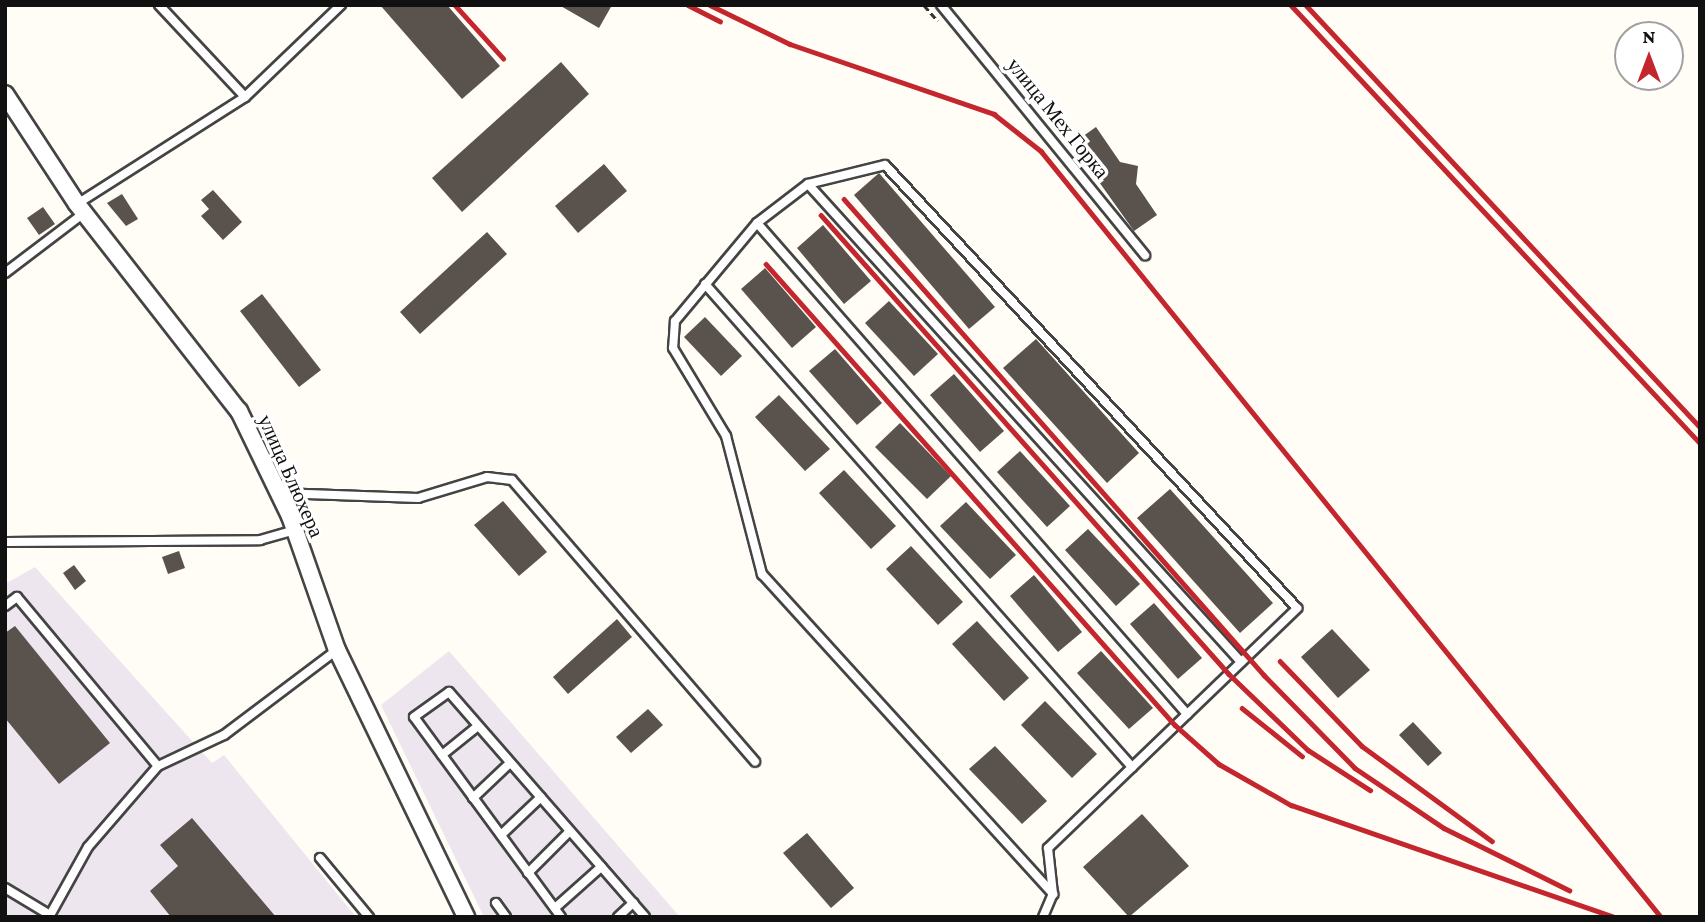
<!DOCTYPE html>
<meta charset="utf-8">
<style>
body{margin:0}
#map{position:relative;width:1705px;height:922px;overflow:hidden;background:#fffdf5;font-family:"Crimson Pro",serif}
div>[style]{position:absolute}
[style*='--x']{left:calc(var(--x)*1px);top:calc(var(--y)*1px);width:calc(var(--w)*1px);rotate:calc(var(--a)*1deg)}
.industrial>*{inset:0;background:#eee6ef}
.building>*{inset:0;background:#5a524d}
.path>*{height:2.5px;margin-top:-1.25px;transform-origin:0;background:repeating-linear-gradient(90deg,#333 0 7px,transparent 0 10.5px)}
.roads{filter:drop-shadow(2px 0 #444) drop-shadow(-2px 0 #444) drop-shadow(0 2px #444) drop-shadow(0 -2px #444)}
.service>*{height:8px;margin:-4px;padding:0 4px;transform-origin:4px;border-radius:4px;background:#fff}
.minor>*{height:16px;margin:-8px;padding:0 8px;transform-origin:8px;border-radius:8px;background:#fff}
.rail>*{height:4.5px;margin:-2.25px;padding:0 2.25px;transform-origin:2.25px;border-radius:2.25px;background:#c4262e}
span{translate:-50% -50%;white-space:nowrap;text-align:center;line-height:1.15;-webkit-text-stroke:7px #fff;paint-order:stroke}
.street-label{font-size:21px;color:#111}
.frame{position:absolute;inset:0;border:7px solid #111;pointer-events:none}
.north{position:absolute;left:1614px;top:21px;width:70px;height:70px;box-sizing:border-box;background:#fff;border:2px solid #a0a0a0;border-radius:50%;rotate:0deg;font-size:19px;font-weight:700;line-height:28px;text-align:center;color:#111}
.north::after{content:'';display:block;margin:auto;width:24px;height:32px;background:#c4262e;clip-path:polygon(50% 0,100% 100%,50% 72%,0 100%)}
</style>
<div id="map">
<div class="industrial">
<i style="clip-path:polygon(35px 567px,212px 763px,224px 755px,356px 917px,5px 917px,5px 584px)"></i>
<i style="clip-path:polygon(449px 651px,680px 917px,484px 917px,381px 705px)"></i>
</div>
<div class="building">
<i style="clip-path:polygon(380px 5px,447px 5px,500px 66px,462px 99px)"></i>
<i style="clip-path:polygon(559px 5px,612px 5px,599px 28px)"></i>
<i style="clip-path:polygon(561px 62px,589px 94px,462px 212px,432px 178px)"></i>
<i style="clip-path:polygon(1096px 127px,1120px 162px,1138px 166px,1136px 184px,1157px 215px,1134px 231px,1072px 144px)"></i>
<i style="clip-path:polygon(604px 164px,627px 191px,578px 233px,555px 206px)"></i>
<i style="clip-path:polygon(879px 173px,995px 307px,969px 329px,854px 195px)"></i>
<i style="clip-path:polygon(213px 190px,242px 222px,223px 240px,201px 216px,209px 209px,201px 200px)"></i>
<i style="clip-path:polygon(122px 194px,138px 219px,126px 226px,107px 203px)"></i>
<i style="clip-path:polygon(43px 207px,55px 224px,39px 235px,27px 218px)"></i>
<i style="clip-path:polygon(823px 225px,871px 281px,844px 304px,797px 248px)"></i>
<i style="clip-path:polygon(487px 232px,507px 254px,420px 334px,400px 312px)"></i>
<i style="clip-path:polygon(765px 268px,816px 327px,792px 348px,741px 289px)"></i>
<i style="clip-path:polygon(262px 294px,321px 370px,299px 387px,240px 311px)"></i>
<i style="clip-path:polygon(889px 301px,938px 354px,914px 376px,865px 323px)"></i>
<i style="clip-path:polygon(705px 317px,742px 356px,721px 376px,684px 337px)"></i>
<i style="clip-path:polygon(1036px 339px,1139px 453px,1107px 483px,1003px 368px)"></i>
<i style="clip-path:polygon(835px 349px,882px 403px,857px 425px,809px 371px)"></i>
<i style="clip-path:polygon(954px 374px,1004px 431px,980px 452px,930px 395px)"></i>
<i style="clip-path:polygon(779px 395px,830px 449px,805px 471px,755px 417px)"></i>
<i style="clip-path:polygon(900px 423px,951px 476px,927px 499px,875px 447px)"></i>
<i style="clip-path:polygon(1020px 451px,1070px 506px,1047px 527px,997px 472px)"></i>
<i style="clip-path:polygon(844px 470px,896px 526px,871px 549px,819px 493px)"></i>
<i style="clip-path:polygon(1170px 489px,1273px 603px,1240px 633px,1137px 518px)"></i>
<i style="clip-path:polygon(503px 501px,547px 552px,519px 576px,474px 525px)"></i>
<i style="clip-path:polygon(966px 502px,1016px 555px,990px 579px,940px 526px)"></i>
<i style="clip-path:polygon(1088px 529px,1140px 584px,1116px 606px,1065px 550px)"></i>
<i style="clip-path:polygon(911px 546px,963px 602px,938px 625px,886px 569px)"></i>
<i style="clip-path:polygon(179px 551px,185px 568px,168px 574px,162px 557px)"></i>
<i style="clip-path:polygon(74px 565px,86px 581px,75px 590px,63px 573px)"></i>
<i style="clip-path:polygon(1034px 575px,1082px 632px,1058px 652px,1010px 596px)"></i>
<i style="clip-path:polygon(1154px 603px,1202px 658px,1178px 679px,1130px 624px)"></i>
<i style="clip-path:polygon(617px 619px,632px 637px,568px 694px,553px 677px)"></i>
<i style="clip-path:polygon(977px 621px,1029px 678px,1004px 701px,952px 644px)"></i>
<i style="clip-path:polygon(15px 626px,110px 743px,59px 784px,5px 718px,5px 633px)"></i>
<i style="clip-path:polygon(1332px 629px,1370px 670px,1338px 698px,1301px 657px)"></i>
<i style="clip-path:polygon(1101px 651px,1153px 708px,1129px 729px,1077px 673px)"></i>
<i style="clip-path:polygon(1045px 701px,1097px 754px,1072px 778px,1021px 725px)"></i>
<i style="clip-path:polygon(648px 709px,663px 725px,631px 753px,616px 737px)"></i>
<i style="clip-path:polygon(1413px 722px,1442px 753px,1428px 766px,1399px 735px)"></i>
<i style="clip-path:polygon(995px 746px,1047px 801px,1022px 824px,969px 769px)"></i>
<i style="clip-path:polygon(1142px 814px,1189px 866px,1129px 917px,1083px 867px)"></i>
<i style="clip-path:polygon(192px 818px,276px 917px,171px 917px,150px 891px,178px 866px,160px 845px)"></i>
<i style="clip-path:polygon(807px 833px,854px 888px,831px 908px,783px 853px)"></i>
</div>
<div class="path">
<i style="--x:924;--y:5;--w:21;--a:49"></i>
</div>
<div class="roads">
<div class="service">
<i style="--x:159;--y:5;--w:126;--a:46.9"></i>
<i style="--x:941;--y:5;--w:323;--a:50.8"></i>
<i style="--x:808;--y:184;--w:645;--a:47.83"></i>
<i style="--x:77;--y:204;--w:199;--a:-32.5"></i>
<i style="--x:245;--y:97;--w:133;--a:-43.8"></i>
<i style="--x:757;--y:223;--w:653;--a:48.79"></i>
<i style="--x:5;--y:273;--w:99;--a:-37.2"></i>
<i style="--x:705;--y:284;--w:645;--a:48.52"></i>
<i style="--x:279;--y:493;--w:139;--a:2.1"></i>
<i style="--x:418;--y:498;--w:72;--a:-16.9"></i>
<i style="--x:487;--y:477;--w:25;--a:7"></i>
<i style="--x:512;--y:480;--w:372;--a:49.2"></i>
<i style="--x:5;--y:542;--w:255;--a:-0.4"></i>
<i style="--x:260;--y:540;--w:36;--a:-16"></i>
<i style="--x:5;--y:606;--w:15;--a:-37"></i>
<i style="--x:17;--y:597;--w:220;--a:50.2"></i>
<i style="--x:442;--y:755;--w:46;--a:-38.9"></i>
<i style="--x:473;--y:798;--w:51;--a:-43.4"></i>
<i style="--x:501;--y:835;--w:55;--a:-43.5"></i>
<i style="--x:320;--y:858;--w:77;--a:50.3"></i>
<i style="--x:528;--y:873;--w:59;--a:-45"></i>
<i style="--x:5;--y:888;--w:52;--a:31"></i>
<i style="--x:496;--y:903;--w:17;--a:54"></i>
<i style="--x:555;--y:908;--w:62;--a:-41.7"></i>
<i style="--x:49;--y:917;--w:80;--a:-60.9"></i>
<i style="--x:88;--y:847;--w:107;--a:-49.2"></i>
<i style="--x:158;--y:766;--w:73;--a:-25.2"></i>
<i style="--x:224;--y:735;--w:141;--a:-37"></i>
<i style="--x:561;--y:917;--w:248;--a:-126.3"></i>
<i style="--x:414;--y:717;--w:43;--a:-35.5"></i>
<i style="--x:449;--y:692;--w:298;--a:48.9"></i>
<i style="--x:618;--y:917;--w:21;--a:-43"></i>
<i style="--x:1043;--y:917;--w:25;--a:-67"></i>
<i style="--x:1053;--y:894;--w:46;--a:-96.2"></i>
<i style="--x:1048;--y:848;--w:346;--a:-43.9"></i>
<i style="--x:1297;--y:608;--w:605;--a:-132.92"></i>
<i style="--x:885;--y:165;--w:79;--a:166.1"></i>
<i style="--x:808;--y:184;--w:64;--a:142.6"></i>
<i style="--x:757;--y:223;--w:128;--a:129.9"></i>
<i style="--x:675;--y:321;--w:27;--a:94"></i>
<i style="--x:673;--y:348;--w:103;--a:58.9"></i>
<i style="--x:726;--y:436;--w:143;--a:75.4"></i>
<i style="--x:762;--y:574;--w:433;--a:47.7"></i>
</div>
<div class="minor">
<i style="--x:5;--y:94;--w:131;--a:56.8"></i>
<i style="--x:77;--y:204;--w:263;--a:52"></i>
<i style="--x:239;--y:411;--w:117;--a:64.1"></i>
<i style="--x:290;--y:516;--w:142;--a:70.7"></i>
<i style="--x:337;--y:650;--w:297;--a:64.2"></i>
</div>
</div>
<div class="rail">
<i style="--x:455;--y:5;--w:72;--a:47.8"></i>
<i style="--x:688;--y:5;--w:36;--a:27"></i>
<i style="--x:710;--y:5;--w:89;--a:26"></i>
<i style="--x:790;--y:44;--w:216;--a:18.9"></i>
<i style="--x:994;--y:114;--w:60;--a:38.2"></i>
<i style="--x:1041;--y:151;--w:985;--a:51.01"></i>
<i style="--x:1291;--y:5;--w:599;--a:46.96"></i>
<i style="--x:1306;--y:5;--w:577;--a:46.97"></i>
<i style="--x:844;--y:199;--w:635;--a:48.58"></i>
<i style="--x:1264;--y:675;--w:130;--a:45.6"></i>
<i style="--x:1355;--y:768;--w:107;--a:34"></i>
<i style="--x:1444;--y:828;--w:140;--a:26.4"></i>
<i style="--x:821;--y:215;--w:614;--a:48.37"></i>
<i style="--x:1229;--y:674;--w:110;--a:43.9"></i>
<i style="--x:1308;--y:750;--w:74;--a:32.8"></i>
<i style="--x:766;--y:264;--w:616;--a:48.42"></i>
<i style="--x:1175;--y:725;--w:59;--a:41.6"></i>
<i style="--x:1219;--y:764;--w:83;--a:29.7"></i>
<i style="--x:1291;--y:805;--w:343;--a:19.1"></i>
<i style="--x:1280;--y:661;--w:118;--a:46"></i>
<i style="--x:1362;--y:746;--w:161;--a:36.2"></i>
<i style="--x:1242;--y:708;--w:77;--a:38.7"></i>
</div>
<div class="street-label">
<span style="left:1058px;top:118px;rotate:51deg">улица Мех Горка</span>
<span style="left:291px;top:476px;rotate:66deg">улица Блюхера</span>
</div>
<div class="frame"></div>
<div class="north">N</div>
</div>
